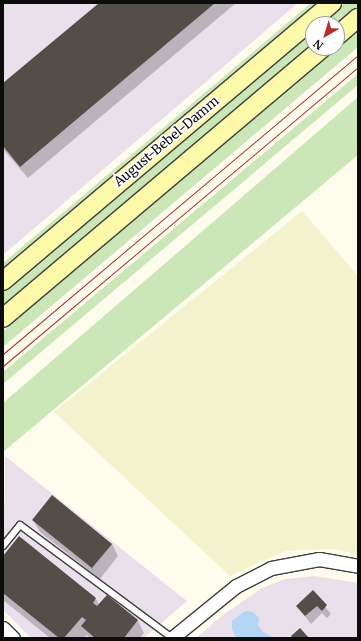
<!DOCTYPE html>
<style>
body{margin:0}
#map{position:relative;width:361px;height:641px;overflow:hidden;background:#fefcec;font-family:Merriweather,serif}
div>[style]{position:absolute}
[style*='--x']{left:calc(var(--x)*1px);top:calc(var(--y)*1px);width:calc(var(--w)*1px);rotate:calc(var(--a)*1deg)}
.industrial>*{inset:0;background:#eae0eb}
.farmland>*{inset:0;background:#f3f3cd}
.green>*{inset:0;background:#cce7b7}
.water>*{inset:0;background:#b2d6f4}
.shadow>*{inset:0;background:#0003}
.building>*{inset:0;background:#544e49}
.roads{filter:drop-shadow(1px 0 #3f3f3f) drop-shadow(-1px 0 #3f3f3f) drop-shadow(0 1px #3f3f3f) drop-shadow(0 -1px #3f3f3f)}
.service>*{height:6px;margin:-3px;padding:0 3px;transform-origin:3px;border-radius:3px;background:#fff}
.minor>*{height:13px;margin:-6.5px;padding:0 6.5px;transform-origin:6.5px;border-radius:6.5px;background:#fff}
.secondary>*{height:18px;margin:-9px;padding:0 9px;transform-origin:9px;border-radius:9px;background:#fcfaa9}
.tram>*{height:1px;margin:-0.5px;padding:0 0.5px;transform-origin:0.5px;border-radius:0.5px;background:#b72e29}
span{translate:-50% -50%;white-space:nowrap;text-align:center;line-height:1.15;-webkit-text-stroke:4px #fff;paint-order:stroke}
.street-label{font-size:13px;color:#0c0c0c}
.frame{position:absolute;inset:0;border:4px solid #0c0c0c;pointer-events:none}
.north{position:absolute;left:305px;top:16px;width:40px;height:40px;box-sizing:border-box;background:#fff;border:1px solid #9e9e9e;border-radius:50%;rotate:218deg;font-size:11px;font-weight:700;line-height:16px;text-align:center;color:#0c0c0c}
.north::after{content:'';display:block;margin:auto;width:14px;height:18px;background:#b72e29;clip-path:polygon(50% 0,100% 100%,50% 72%,0 100%)}
</style>
<div id="map">
<div class="industrial">
<i style="clip-path:polygon(3px 3px,298px 3px,3px 255px)"></i>
<i style="clip-path:polygon(5px 456px,187px 601px,144px 638px,31px 638px,3px 610px)"></i>
<i style="clip-path:polygon(315px 576px,358px 583px,358px 638px,196px 638px,223px 615px,262px 588px,285px 579px)"></i>
</div>
<div class="farmland">
<i style="clip-path:polygon(302px 211px,358px 276px,358px 554px,333px 549px,285px 551px,230px 576px,54px 412px)"></i>
</div>
<div class="green">
<i style="clip-path:polygon(311px 3px,317px 3px,3px 268px,3px 263px)"></i>
<i style="clip-path:polygon(345px 3px,358px 3px,358px 7px,337px 25px,320px 24px)"></i>
<i style="clip-path:polygon(313px 30px,313px 45px,3px 307px,3px 292px)"></i>
<i style="clip-path:polygon(358px 31px,358px 47px,3px 347px,3px 331px)"></i>
<i style="clip-path:polygon(358px 74px,358px 85px,3px 384px,3px 372px)"></i>
<i style="clip-path:polygon(358px 97px,358px 155px,3px 452px,3px 403px)"></i>
</div>
<div class="water">
<i style="clip-path:polygon(245px 611px,253px 612px,259px 618px,258px 625px,262px 631px,274px 638px,239px 638px,235px 636px,232px 629px,232px 621px)"></i>
</div>
<div class="shadow">
<i style="clip-path:polygon(100px 3px,236px 3px,28px 178px,3px 149px,3px 85px)"></i>
<i style="clip-path:polygon(33px 520px,112px 544px,118px 556px,100px 579px,40px 532px)"></i>
<i style="clip-path:polygon(3px 558px,96px 599px,99px 605px,107px 596px,138px 621px,144px 633px,140px 638px,89px 638px,87px 635px,84px 638px,50px 638px,3px 600px)"></i>
<i style="clip-path:polygon(313px 591px,331px 614px,327px 618px,322px 613px,311px 624px,297px 606px)"></i>
</div>
<div class="building">
<i style="clip-path:polygon(99px 3px,215px 3px,20px 167px,3px 146px,3px 83px)"></i>
<i style="clip-path:polygon(52px 495px,112px 544px,92px 568px,32px 520px)"></i>
<i style="clip-path:polygon(19px 536px,96px 598px,93px 603px,97px 606px,107px 595px,138px 620px,124px 638px,95px 638px,81px 626px,86px 620px,82px 617px,64px 638px,59px 638px,3px 593px,3px 556px)"></i>
<i style="clip-path:polygon(313px 590px,327px 605px,322px 611px,317px 606px,305px 616px,296px 606px)"></i>
<i style="clip-path:polygon(300px 628px,309px 638px,293px 638px,291px 636px)"></i>
</div>
<div class="roads">
<div class="service">
<i style="--x:3;--y:546;--w:27;--a:-51"></i>
<i style="--x:20;--y:525;--w:189;--a:36.6"></i>
</div>
<div class="minor">
<i style="--x:3;--y:628;--w:14;--a:45"></i>
<i style="--x:172;--y:638;--w:82;--a:-39.1"></i>
<i style="--x:236;--y:586;--w:39;--a:-27"></i>
<i style="--x:271;--y:568;--w:49;--a:-10.6"></i>
<i style="--x:319;--y:559;--w:40;--a:10"></i>
</div>
<div class="secondary">
<i style="--x:337;--y:36;--w:28;--a:-41"></i>
<i style="--x:3;--y:281;--w:431;--a:-40.2"></i>
<i style="--x:3;--y:318;--w:418;--a:-40.2"></i>
</div>
</div>
<div class="tram">
<i style="--x:3;--y:354;--w:464;--a:-40.1"></i>
<i style="--x:3;--y:366;--w:464;--a:-40.1"></i>
</div>
<div class="street-label">
<span style="left:167px;top:142px;rotate:-40deg">August-Bebel-Damm</span>
</div>
<div class="frame"></div>
<div class="north">N</div>
</div>
